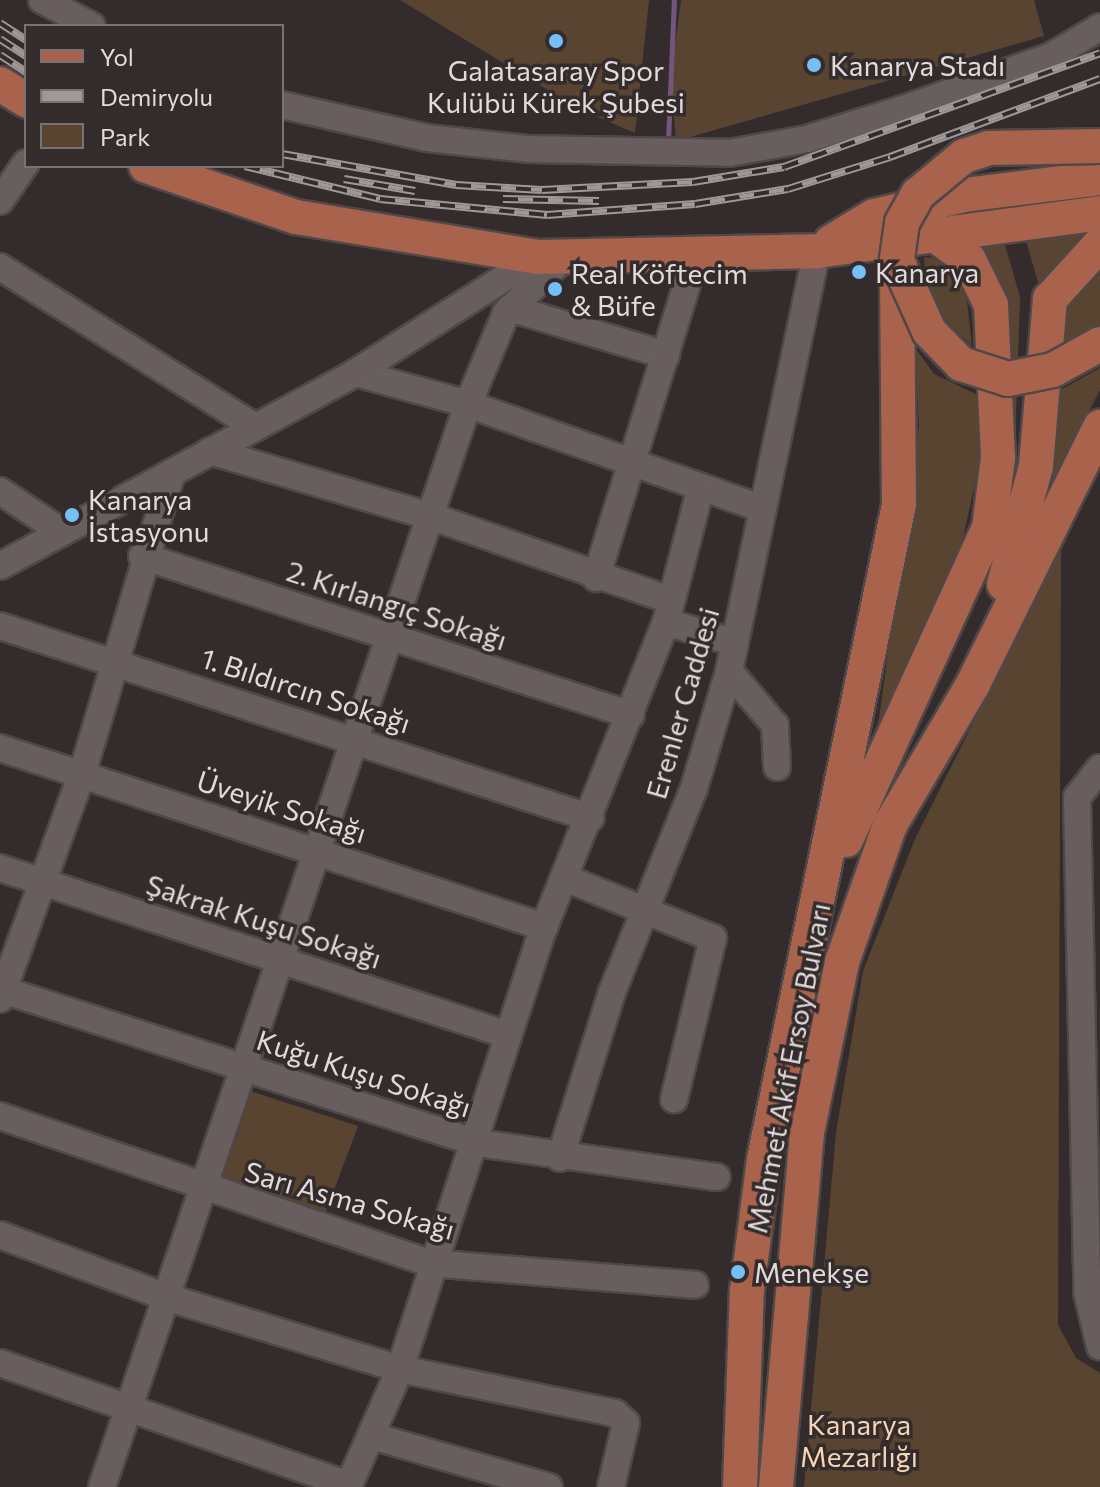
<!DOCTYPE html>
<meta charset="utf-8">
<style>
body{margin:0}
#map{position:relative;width:1100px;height:1487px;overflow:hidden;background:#342c2c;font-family:Commissioner,sans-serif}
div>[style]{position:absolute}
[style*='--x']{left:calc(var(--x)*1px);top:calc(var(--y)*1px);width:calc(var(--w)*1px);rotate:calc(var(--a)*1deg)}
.green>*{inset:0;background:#594431}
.stream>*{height:5px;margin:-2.5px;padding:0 2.5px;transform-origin:2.5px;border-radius:2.5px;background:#73567b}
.roads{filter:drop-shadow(2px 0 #4f4848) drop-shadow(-2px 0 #4f4848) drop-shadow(0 2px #4f4848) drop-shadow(0 -2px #4f4848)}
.minor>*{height:26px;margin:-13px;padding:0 13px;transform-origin:13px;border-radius:13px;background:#685e5f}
.major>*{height:34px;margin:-17px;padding:0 17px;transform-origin:17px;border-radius:17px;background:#a9624c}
.rail>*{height:8px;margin-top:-4px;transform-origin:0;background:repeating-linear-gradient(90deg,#342c2c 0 15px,#9f9898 0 30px);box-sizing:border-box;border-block:2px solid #9f9898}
.bridges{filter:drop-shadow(2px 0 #4f4848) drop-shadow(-2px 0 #4f4848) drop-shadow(0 2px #4f4848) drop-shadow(0 -2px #4f4848)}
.major-bridge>*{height:34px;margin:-17px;padding:0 17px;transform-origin:17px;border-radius:17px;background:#a9624c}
.dots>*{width:22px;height:22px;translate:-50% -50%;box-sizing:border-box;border:4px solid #342c2c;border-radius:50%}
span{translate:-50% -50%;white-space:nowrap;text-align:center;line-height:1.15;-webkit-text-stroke:7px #342c2c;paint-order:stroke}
.poi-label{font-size:28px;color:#e1dbdb}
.left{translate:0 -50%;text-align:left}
.street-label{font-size:28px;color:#e1dbdb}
.park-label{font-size:28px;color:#f7d4b3}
.legend{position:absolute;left:24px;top:24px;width:260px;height:144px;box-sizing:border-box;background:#342c2c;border:2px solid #797272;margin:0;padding:10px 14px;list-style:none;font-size:24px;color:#e1dbdb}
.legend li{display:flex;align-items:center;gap:16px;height:40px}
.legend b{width:40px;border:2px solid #797272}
</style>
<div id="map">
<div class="green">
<i style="clip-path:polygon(400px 0,649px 0,635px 133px,579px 109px)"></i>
<i style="clip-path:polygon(681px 0,1034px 0,1044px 36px,676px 141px,671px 77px)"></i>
<i style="clip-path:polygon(1094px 224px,1041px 293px,1023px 230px)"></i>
<i style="clip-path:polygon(1001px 231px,1020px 297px,1013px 500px,1006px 499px,1005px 400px,956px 237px)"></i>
<i style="clip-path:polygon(924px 257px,943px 259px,965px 283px,972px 346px,927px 301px)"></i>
<i style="clip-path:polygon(1100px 258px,1100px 327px,1048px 360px,1066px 300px)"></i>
<i style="clip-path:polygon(914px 346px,934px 374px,978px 395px,982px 453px,959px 555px,878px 726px,919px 426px)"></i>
<i style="clip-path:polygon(1100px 368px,1100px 390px,1049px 488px,1048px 397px)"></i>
<i style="clip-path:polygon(1061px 547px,1058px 1325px,1076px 1358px,1100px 1373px,1100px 1487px,804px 1487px,836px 1133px,863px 971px,915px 839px)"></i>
<i style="clip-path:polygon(244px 1089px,358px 1126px,325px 1214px,216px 1183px)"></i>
</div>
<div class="stream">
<i style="--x:668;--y:141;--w:141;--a:-87.6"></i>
</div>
<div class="roads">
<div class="minor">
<i style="--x:42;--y:0;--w:56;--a:27.5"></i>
<i style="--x:282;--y:105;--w:149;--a:12.8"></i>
<i style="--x:427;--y:138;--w:103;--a:6.2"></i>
<i style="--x:529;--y:149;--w:200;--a:1.1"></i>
<i style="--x:729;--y:153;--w:79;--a:-10.2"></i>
<i style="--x:807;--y:139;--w:110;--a:-17.4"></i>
<i style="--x:912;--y:106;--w:149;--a:-19.7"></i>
<i style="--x:1052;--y:56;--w:56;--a:-31.1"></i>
<i style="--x:0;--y:201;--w:46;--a:-55.6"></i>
<i style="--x:0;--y:267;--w:301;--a:32.1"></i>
<i style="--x:510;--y:308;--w:163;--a:16.8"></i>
<i style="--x:355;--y:373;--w:117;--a:15.3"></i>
<i style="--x:468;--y:404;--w:313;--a:19.6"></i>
<i style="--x:210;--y:451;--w:229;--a:16.5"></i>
<i style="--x:430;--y:516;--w:254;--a:19.3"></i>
<i style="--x:0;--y:491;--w:74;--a:33.5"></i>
<i style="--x:142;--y:556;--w:514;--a:18.01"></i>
<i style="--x:0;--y:566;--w:404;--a:-28.5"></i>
<i style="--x:355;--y:373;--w:216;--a:-32.5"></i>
<i style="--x:596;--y:578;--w:341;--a:-72.8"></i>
<i style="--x:666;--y:622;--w:72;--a:16.9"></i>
<i style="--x:0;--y:626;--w:621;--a:18"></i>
<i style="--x:729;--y:671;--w:71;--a:49.6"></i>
<i style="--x:775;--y:725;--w:42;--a:87.3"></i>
<i style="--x:0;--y:748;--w:573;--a:18.21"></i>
<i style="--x:1100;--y:768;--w:37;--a:128"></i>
<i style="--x:1077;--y:797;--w:495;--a:88.8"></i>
<i style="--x:1087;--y:1292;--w:56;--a:76.5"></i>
<i style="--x:0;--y:868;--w:535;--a:18.2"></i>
<i style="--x:565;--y:878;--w:160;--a:22.1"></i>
<i style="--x:713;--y:938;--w:166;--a:103.6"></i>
<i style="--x:0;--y:989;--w:501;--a:17.89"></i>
<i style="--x:477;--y:1143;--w:242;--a:8.1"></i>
<i style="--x:0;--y:999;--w:239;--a:-70"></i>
<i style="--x:82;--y:774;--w:315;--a:-73.4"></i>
<i style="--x:0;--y:1116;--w:454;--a:18.9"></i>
<i style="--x:430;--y:1263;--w:266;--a:4.7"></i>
<i style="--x:560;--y:1158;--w:174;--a:-72.6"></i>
<i style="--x:612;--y:992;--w:220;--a:-68.1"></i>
<i style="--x:694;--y:788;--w:122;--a:-73.3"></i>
<i style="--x:729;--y:671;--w:429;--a:-78.2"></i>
<i style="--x:0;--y:1235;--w:180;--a:20.4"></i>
<i style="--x:169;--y:1298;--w:242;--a:17.1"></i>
<i style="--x:400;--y:1369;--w:219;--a:11.6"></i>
<i style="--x:615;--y:1413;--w:15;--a:42"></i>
<i style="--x:626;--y:1423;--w:66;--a:103.2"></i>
<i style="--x:0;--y:1363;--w:370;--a:19.3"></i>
<i style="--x:372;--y:1436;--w:184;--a:16.1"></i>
<i style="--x:102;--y:1487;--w:1143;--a:-71.33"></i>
<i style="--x:468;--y:404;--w:99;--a:-67.3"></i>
<i style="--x:506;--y:313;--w:84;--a:-43.6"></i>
<i style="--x:348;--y:1487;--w:129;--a:-66.2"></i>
<i style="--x:400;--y:1369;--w:465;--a:-72"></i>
<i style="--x:544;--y:927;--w:328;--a:-68.2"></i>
<i style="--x:666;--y:622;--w:135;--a:-75.5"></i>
</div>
<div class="major">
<i style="--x:0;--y:84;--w:31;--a:32"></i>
<i style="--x:146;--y:166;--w:158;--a:18.8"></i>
<i style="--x:296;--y:217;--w:244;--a:9.4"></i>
<i style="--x:537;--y:257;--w:280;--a:-1.2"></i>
<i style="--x:817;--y:251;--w:286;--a:-7.6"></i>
<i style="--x:831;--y:242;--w:50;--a:-31.2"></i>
<i style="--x:874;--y:216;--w:92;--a:-13.1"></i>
<i style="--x:964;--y:195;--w:137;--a:-7.1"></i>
<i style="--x:1004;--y:584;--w:122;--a:-74.8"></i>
<i style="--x:1036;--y:466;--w:168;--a:-85.2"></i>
<i style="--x:1050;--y:299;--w:74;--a:-47.7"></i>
<i style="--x:846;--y:840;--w:343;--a:-65.4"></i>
<i style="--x:989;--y:528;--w:71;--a:-82.7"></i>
<i style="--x:998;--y:458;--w:153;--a:-92.6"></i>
<i style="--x:991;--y:305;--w:50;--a:-116.1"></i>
<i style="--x:969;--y:260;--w:47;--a:-143.6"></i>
<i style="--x:740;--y:1487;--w:197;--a:-88"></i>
<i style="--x:747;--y:1290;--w:132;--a:-82.6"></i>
<i style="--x:764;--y:1159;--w:669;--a:-78.35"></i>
<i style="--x:899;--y:504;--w:244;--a:-90.5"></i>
<i style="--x:776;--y:1487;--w:355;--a:-85"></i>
<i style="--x:807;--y:1133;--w:175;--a:-78.4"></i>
<i style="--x:842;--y:962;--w:145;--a:-70.7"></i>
<i style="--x:890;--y:825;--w:164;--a:-59.5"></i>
<i style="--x:973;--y:684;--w:287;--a:-63.7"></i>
</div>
</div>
<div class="rail">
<i style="--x:0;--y:23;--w:31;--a:33"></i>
<i style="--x:0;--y:39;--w:31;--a:33"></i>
<i style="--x:0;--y:55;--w:31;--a:33"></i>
<i style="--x:282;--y:154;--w:177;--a:10.1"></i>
<i style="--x:456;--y:185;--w:86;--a:3.3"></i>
<i style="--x:542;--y:190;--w:151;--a:-3"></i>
<i style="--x:693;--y:182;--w:92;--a:-9.4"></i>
<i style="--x:784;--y:167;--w:336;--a:-19.8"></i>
<i style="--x:245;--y:166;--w:139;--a:13.7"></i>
<i style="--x:380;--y:199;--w:168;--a:5.5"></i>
<i style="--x:547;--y:215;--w:148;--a:-4.3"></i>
<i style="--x:695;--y:204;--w:94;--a:-9.2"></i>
<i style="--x:788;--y:189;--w:107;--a:-17.4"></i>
<i style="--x:890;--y:157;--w:224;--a:-20.4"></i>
<i style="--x:344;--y:179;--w:72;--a:9.6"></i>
<i style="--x:503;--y:199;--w:96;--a:1.2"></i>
</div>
<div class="bridges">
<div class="major-bridge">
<i style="--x:1100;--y:146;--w:111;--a:179"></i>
<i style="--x:989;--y:148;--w:26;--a:162"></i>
<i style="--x:964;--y:156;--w:60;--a:140.4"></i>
<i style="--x:918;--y:194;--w:33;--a:119"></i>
<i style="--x:902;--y:223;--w:37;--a:98"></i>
<i style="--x:897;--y:260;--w:78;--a:65.7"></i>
<i style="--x:929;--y:331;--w:46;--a:45.9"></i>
<i style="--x:961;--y:364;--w:49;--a:17.7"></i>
<i style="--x:1008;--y:379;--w:46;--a:-11.3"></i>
<i style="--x:1053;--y:370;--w:54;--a:-29"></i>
</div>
</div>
<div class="dots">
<i style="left:556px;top:41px;background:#74c0f6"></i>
<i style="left:814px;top:65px;background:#74c0f6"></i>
<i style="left:859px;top:272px;background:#74c0f6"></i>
<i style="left:555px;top:289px;background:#74c0f6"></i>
<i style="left:72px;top:515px;background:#74c0f6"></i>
<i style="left:738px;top:1272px;background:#74c0f6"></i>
</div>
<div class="poi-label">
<span class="left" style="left:830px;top:65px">Kanarya Stadı</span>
<span style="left:556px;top:86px">Galatasaray Spor<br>Kulübü Kürek Şubesi</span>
<span class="left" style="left:875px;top:272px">Kanarya</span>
<span class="left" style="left:571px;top:289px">Real Köftecim<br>&amp; Büfe</span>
<span class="left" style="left:88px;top:515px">Kanarya<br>İstasyonu</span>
<span class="left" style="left:754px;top:1272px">Menekşe</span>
</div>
<div class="street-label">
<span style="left:397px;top:605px;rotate:18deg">2. Kırlangıç Sokağı</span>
<span style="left:306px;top:690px;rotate:18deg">1. Bıldırcın Sokağı</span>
<span style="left:682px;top:703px;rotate:-74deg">Erenler Caddesi</span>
<span style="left:282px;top:806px;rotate:18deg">Üveyik Sokağı</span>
<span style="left:264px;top:921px;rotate:18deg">Şakrak Kuşu Sokağı</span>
<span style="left:788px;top:1068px;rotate:-79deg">Mehmet Akif Ersoy Bulvarı</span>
<span style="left:364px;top:1073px;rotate:18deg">Kuğu Kuşu Sokağı</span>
<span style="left:350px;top:1200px;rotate:16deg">Sarı Asma Sokağı</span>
</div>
<div class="park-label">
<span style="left:859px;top:1440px">Kanarya<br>Mezarlığı</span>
</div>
<ul class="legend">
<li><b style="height:10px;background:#a9624c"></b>Yol</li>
<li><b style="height:10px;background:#9f9898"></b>Demiryolu</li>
<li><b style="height:22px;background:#594431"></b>Park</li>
</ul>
</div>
